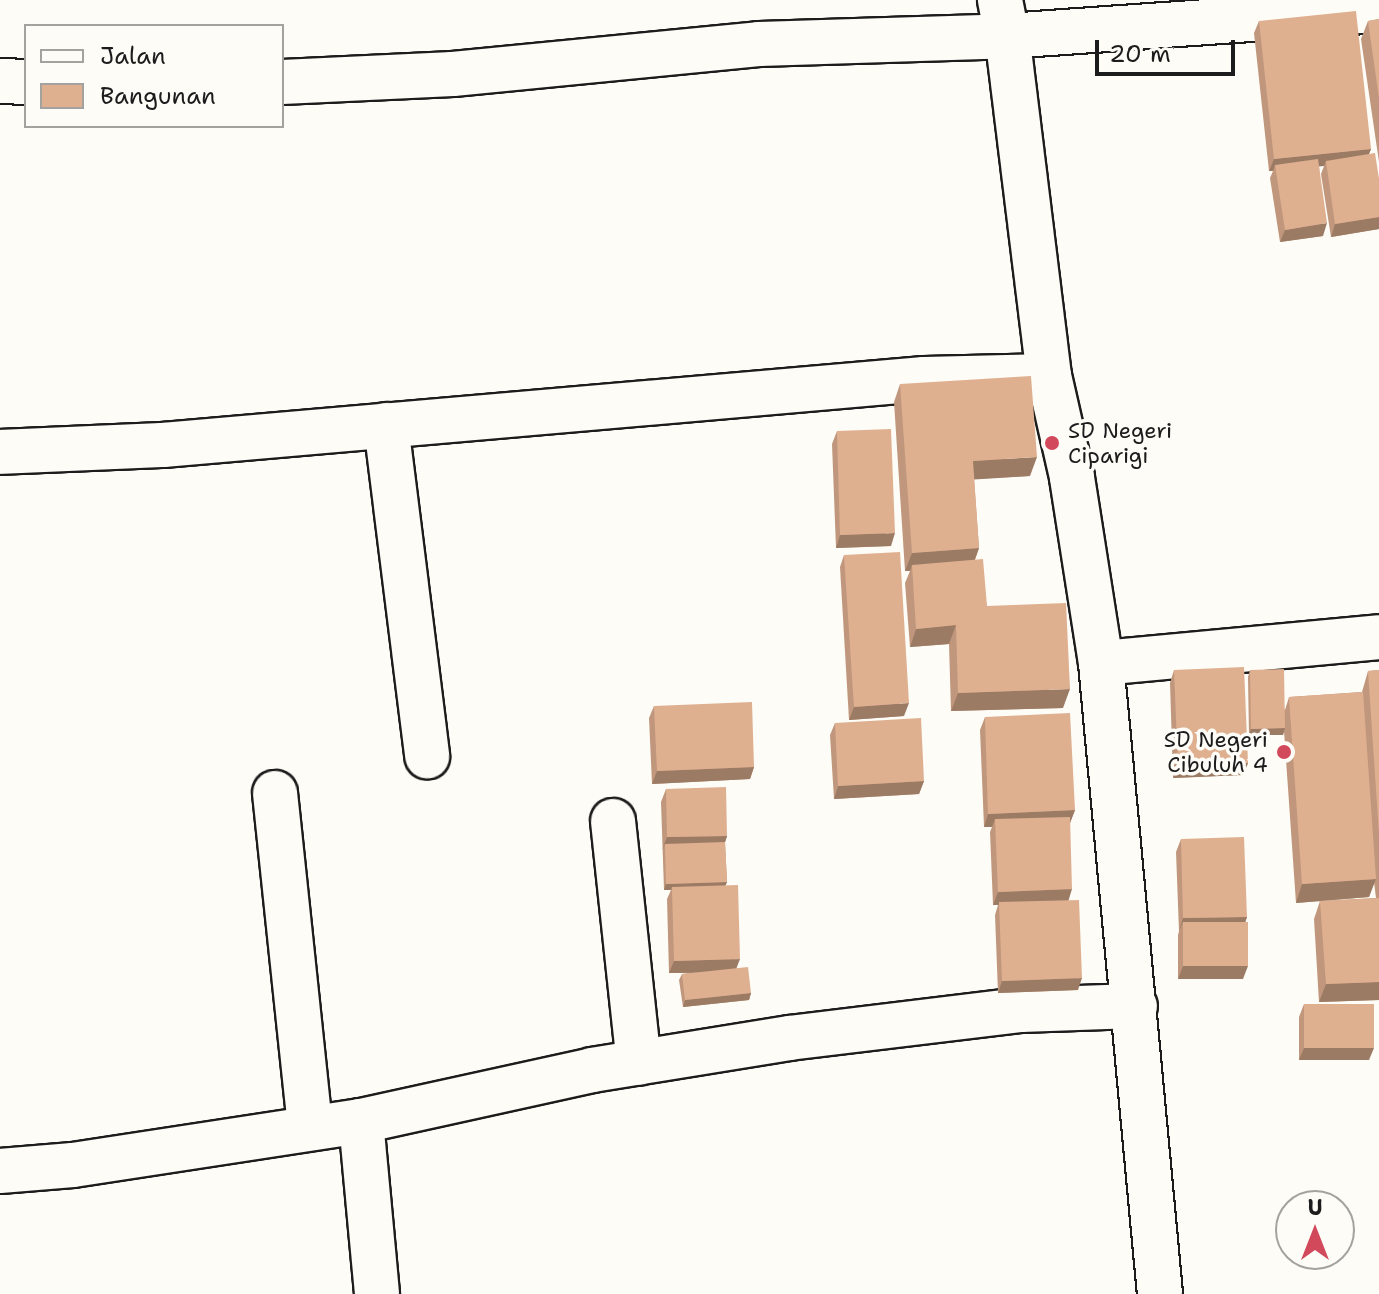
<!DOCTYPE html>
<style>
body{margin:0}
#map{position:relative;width:1379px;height:1294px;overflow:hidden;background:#fdfcf7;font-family:"Shantell Sans",sans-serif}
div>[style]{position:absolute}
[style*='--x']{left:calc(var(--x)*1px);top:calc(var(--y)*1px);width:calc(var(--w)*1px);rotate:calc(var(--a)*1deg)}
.roads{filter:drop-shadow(2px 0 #1c1c1c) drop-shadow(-2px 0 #1c1c1c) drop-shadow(0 2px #1c1c1c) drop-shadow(0 -2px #1c1c1c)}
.minor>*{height:44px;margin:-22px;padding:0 22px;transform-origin:22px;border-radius:22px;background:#fdfcf7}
.wall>*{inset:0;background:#c0977c}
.shaded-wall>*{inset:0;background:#9c7b65}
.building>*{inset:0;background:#dfb090}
.dots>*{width:22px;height:22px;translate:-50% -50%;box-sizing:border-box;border:4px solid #fdfcf7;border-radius:50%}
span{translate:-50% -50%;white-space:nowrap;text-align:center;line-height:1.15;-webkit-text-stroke:7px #fdfcf7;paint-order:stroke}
.poi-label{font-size:22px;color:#1c1c1c}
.left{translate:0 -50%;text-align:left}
.right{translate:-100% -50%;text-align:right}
.legend{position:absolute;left:24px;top:24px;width:260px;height:104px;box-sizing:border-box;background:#fdfcf7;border:2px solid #a3a29f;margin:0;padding:10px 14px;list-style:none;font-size:24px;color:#1c1c1c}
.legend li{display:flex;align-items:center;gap:16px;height:40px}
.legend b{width:40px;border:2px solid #a3a29f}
.north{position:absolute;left:1275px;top:1190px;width:80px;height:80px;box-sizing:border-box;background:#fdfcf7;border:2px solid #a3a29f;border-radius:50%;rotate:0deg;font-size:22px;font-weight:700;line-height:32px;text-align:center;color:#1c1c1c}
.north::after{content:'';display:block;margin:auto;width:28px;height:36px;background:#d1495b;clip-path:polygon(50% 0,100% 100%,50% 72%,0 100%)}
.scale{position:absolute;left:1095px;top:40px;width:140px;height:36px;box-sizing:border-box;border:4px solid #1c1c1c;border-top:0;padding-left:10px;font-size:24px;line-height:28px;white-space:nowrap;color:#1c1c1c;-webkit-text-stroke:6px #fdfcf7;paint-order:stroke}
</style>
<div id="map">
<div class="roads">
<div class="minor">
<i style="--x:0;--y:81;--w:26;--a:2"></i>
<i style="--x:282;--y:82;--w:171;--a:-2.7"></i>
<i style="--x:453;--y:74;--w:307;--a:-5.6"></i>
<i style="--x:759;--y:44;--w:248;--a:-1.8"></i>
<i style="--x:1007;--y:36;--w:37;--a:-101"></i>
<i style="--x:386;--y:425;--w:334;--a:82.9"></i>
<i style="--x:0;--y:452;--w:163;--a:-2.5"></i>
<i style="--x:163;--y:445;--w:764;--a:-4.96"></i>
<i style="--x:924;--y:379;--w:125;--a:-1.4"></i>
<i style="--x:1101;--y:663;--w:279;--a:-5.3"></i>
<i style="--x:275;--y:793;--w:337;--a:84"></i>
<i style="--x:613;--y:821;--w:243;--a:83.9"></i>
<i style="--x:361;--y:1121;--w:174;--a:84.7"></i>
<i style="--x:0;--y:1171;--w:73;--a:-4.7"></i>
<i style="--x:73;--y:1165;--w:291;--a:-8.7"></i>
<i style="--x:361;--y:1121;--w:237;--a:-12.4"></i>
<i style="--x:592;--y:1070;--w:200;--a:-9.2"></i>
<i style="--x:789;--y:1038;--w:234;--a:-6.9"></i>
<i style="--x:1021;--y:1010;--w:114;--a:-2"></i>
<i style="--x:1160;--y:1294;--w:634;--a:-95.34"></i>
<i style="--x:1101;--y:663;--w:188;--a:-98.9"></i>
<i style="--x:1072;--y:477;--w:104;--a:-102.8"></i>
<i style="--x:1049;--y:376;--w:343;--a:-97"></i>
<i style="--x:1007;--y:36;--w:373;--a:-4"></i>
</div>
</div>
<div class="wall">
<i style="clip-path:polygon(1379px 19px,1379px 162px,1361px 39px,1368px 21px)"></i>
<i style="clip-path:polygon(1259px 21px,1371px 149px,1369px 154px,1379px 179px,1379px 229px,1331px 237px,1321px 174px,1324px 166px,1319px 166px,1323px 236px,1280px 242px,1270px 178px,1273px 171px,1269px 171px,1254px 33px)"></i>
<i style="clip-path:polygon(900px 384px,1030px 476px,974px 479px,979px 548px,975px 560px,987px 606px,1063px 708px,951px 711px,949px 644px,910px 647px,905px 583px,910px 571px,905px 571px,894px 402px)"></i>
<i style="clip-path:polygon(837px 431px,891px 546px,836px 548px,832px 444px)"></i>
<i style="clip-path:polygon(844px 555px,904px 716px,849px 720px,840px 567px)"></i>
<i style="clip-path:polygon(1174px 670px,1248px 763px,1243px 775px,1173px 778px,1170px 683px)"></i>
<i style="clip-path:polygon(1250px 670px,1285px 710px,1289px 697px,1362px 692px,1368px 671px,1379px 670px,1379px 1000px,1319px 1002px,1314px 919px,1320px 901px,1376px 898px,1374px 882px,1369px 897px,1296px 903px,1284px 731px,1283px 735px,1249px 735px,1248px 677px)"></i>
<i style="clip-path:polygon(654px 706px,754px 767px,750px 779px,652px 784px,649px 718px)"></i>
<i style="clip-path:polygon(985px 717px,1075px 810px,1070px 823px,1068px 900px,1078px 990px,998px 993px,995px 915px,998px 905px,993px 905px,990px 832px,992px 827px,984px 827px,980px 730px)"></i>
<i style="clip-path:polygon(835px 723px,924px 781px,919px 794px,834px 799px,830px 735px)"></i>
<i style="clip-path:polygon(666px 789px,727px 836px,725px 842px,727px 882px,725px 886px,736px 968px,751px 993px,749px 1000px,683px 1007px,679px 980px,682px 974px,690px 973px,669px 973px,667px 899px,671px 890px,664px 890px,661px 802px)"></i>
<i style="clip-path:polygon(1181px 839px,1247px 917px,1245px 922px,1243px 979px,1178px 979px,1178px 935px,1179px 931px,1176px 852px)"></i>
<i style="clip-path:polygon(1304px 1004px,1369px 1060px,1299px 1060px,1299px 1017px)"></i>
</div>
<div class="shaded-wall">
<i style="clip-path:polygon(1371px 149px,1366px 161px,1326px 161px,1324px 166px,1276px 171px,1275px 165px,1273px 171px,1269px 171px,1274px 159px)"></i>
<i style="clip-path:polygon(1379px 217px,1379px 229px,1331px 237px,1335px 224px)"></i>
<i style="clip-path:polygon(1327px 223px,1323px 236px,1280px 242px,1285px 230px)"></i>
<i style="clip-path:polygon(1037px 457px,1030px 476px,966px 480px,973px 461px)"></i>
<i style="clip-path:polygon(895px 533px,891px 546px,836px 548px,840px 535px)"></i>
<i style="clip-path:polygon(979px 548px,972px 567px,912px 565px,910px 571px,905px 571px,912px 553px)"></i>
<i style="clip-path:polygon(956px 625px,949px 644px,910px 647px,916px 629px)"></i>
<i style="clip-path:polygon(1070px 689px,1063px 708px,951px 711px,958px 693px)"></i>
<i style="clip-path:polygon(909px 703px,904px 716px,849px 720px,854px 707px)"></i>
<i style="clip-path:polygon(1285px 728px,1283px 735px,1249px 735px,1251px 729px)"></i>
<i style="clip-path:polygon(1248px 763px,1243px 775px,1173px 778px,1178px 766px)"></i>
<i style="clip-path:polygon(754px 767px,750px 779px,652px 784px,657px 771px)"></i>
<i style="clip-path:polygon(924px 781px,919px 794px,834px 799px,838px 786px)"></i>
<i style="clip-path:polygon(1075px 810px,1070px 823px,995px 819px,992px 827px,984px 827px,988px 814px)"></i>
<i style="clip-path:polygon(727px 836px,723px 849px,665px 844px,662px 850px,667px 837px)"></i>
<i style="clip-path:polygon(1376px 879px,1369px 897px,1296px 903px,1302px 884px)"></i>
<i style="clip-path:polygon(727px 882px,724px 889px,672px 887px,671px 890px,664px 890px,666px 884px)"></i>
<i style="clip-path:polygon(1072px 889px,1068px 902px,993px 905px,998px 892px)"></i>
<i style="clip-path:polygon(1247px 917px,1243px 929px,1183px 922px,1179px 931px,1183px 918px)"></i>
<i style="clip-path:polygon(740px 959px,735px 972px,669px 973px,674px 961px)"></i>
<i style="clip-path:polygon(1183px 966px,1248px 966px,1243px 979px,1178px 979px)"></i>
<i style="clip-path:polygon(1082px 978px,1078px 990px,998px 993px,1002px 981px)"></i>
<i style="clip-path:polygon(1379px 982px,1379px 1000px,1319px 1002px,1326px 984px)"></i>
<i style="clip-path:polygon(751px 993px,749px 1000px,683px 1007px,685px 1000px)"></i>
<i style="clip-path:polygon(1304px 1048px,1374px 1048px,1369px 1060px,1299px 1060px)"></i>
</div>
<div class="building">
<i style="clip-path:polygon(1356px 11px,1371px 149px,1274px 159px,1259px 21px)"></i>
<i style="clip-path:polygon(1379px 19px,1379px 98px,1368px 21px)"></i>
<i style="clip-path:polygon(1375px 153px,1379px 179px,1379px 217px,1335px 224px,1326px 161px)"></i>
<i style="clip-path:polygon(1318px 159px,1327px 223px,1285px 230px,1275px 165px)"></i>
<i style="clip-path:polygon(1031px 376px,1037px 457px,973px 461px,979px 548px,912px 553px,900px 384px)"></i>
<i style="clip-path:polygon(891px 429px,895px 533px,840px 535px,837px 431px)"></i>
<i style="clip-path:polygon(900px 552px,909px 703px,854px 707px,844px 555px)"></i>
<i style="clip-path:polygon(983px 559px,987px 606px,1066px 603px,1070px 689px,958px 693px,956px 625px,916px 629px,912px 565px)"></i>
<i style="clip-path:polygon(1244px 667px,1248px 763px,1178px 766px,1174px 670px)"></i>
<i style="clip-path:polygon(1284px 669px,1285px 728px,1251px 729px,1250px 670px)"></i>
<i style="clip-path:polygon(1379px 670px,1379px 833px,1368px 671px)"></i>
<i style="clip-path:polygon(1363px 692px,1376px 879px,1302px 884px,1289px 697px)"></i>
<i style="clip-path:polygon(752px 702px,754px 767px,657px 771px,654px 706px)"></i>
<i style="clip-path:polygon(1070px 713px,1075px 810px,988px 814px,985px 717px)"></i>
<i style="clip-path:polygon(921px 718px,924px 781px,838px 786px,835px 723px)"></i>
<i style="clip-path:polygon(726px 787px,727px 836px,667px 837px,666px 789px)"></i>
<i style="clip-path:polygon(1070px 817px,1072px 889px,998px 892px,995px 819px)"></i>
<i style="clip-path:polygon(1244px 837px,1247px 917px,1183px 918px,1181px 839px)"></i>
<i style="clip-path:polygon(725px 842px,727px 882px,666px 884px,665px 844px)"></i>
<i style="clip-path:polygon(738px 885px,740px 959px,674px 961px,672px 887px)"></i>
<i style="clip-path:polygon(1379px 898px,1379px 982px,1326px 984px,1320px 901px)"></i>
<i style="clip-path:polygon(1079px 900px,1082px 978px,1002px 981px,999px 902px)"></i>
<i style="clip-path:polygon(1183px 922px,1248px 922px,1248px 966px,1183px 966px)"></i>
<i style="clip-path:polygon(748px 967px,751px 993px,685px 1000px,682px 974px)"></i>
<i style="clip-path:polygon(1304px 1004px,1374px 1004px,1374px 1048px,1304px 1048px)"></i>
</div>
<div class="dots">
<i style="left:1052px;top:443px;background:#d1495b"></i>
<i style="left:1284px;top:752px;background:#d1495b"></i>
</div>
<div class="poi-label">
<span class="left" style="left:1068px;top:443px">SD Negeri<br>Ciparigi</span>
<span class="right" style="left:1268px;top:752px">SD Negeri<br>Cibuluh 4</span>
</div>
<ul class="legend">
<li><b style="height:10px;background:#fdfcf7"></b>Jalan</li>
<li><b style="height:22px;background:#dfb090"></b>Bangunan</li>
</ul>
<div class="north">U</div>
<div class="scale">20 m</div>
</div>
